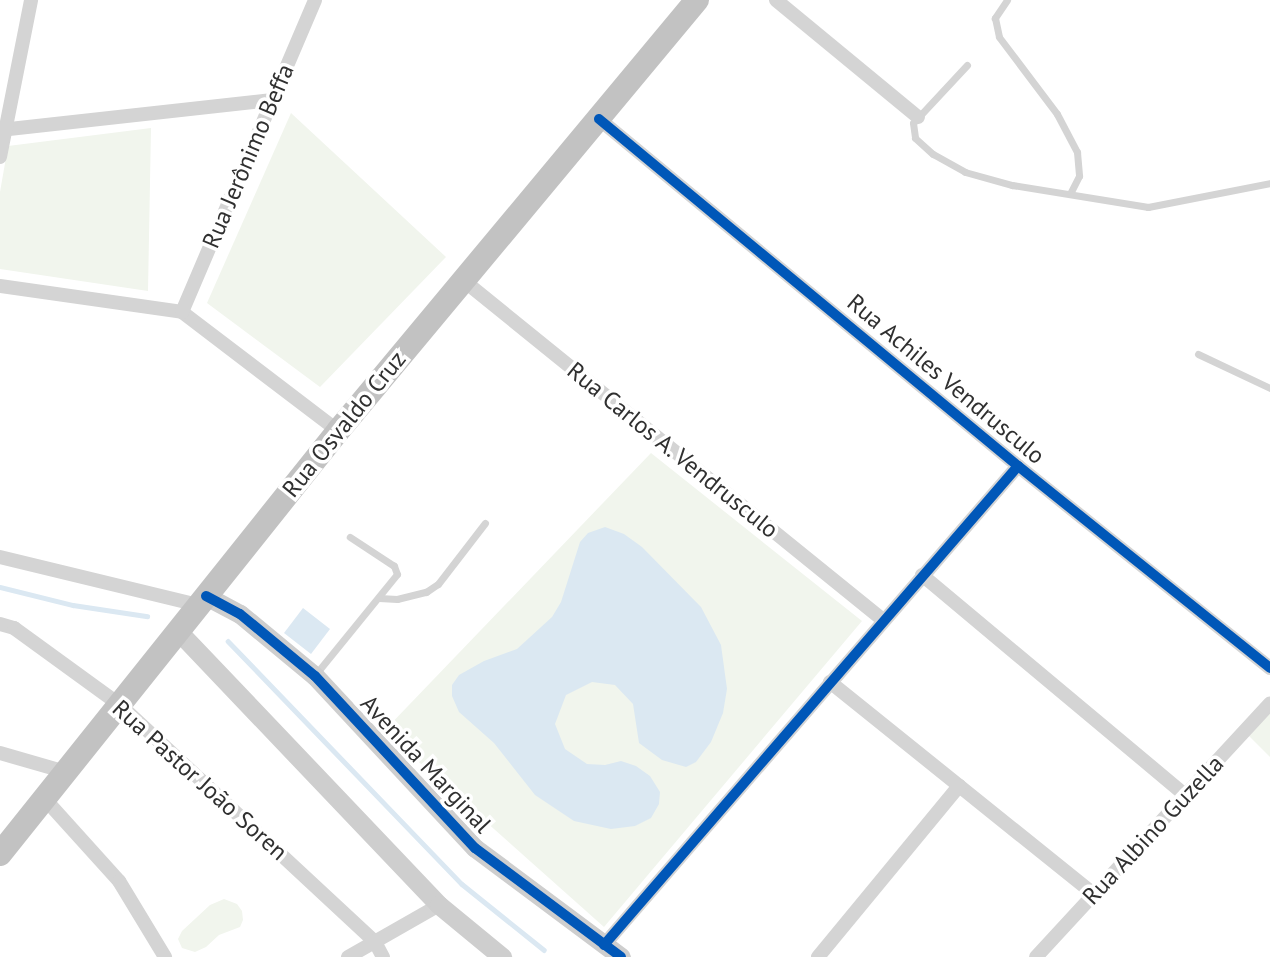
<!DOCTYPE html>
<meta charset="utf-8">
<style>
body{margin:0}
#map{position:relative;width:1270px;height:957px;overflow:hidden;background:#fff;font-family:"PT Sans",sans-serif}
div>[style]{position:absolute}
[style*='--x']{left:calc(var(--x)*1px);top:calc(var(--y)*1px);width:calc(var(--w)*1px);rotate:calc(var(--a)*1deg)}
.green>*{inset:0;background:#f1f5ed}
.water>*{inset:0;background:#dbe8f2}
.stream>*{height:4.5px;margin:-2.25px;padding:0 2.25px;transform-origin:2.25px;border-radius:2.25px;background:#dbe8f2}
.lane>*{height:7px;margin:-3.5px;padding:0 3.5px;transform-origin:3.5px;border-radius:3.5px;background:#d4d4d4}
.street>*{height:14px;margin:-7px;padding:0 7px;transform-origin:7px;border-radius:7px;background:#d4d4d4}
.secondary>*{height:19px;margin:-9.5px;padding:0 9.5px;transform-origin:9.5px;border-radius:9.5px;background:#cecece}
.highway>*{height:24px;margin:-12px;padding:0 12px;transform-origin:12px;border-radius:12px;background:#c2c2c2}
.cycleway>*{height:10px;margin:-5px;padding:0 5px;transform-origin:5px;border-radius:5px;background:#0057b8}
span{translate:-50% -50%;white-space:nowrap;text-align:center;line-height:1.15;-webkit-text-stroke:7px #fff;paint-order:stroke}
.street-label{font-size:24px;color:#303030}
</style>
<div id="map">
<div class="green">
<i style="clip-path:polygon(291px 113px,446px 257px,320px 387px,207px 303px)"></i>
<i style="clip-path:polygon(151px 128px,148px 291px,0 269px,0 192px,8px 146px)"></i>
<i style="clip-path:polygon(651px 453px,862px 621px,604px 927px,384px 731px)"></i>
<i style="clip-path:polygon(1270px 711px,1270px 757px,1248px 735px)"></i>
<i style="clip-path:polygon(224px 899px,237px 904px,242px 911px,243px 920px,240px 927px,219px 935px,206px 947px,195px 952px,182px 948px,178px 939px,182px 931px,210px 905px)"></i>
</div>
<div class="water">
<i style="clip-path:polygon(605px 527px,624px 534px,642px 547px,701px 607px,721px 645px,727px 689px,723px 713px,711px 742px,696px 762px,686px 767px,662px 760px,639px 743px,633px 704px,615px 685px,592px 682px,566px 695px,555px 724px,565px 749px,587px 764px,605px 765px,621px 761px,636px 766px,650px 776px,660px 792px,659px 804px,651px 818px,635px 826px,611px 829px,574px 821px,535px 795px,494px 743px,459px 712px,452px 696px,452px 685px,459px 675px,484px 661px,517px 649px,552px 617px,561px 602px,580px 542px,588px 533px)"></i>
<i style="clip-path:polygon(303px 608px,330px 629px,311px 654px,284px 633px)"></i>
</div>
<div class="stream">
<i style="--x:0;--y:587;--w:75;--a:13.9"></i>
<i style="--x:73;--y:605;--w:75;--a:8.5"></i>
<i style="--x:228;--y:641;--w:337;--a:46.1"></i>
<i style="--x:462;--y:884;--w:105;--a:38.8"></i>
</div>
<div class="lane">
<i style="--x:1007;--y:0;--w:22;--a:124"></i>
<i style="--x:995;--y:18;--w:19;--a:78"></i>
<i style="--x:999;--y:37;--w:96;--a:53"></i>
<i style="--x:1057;--y:114;--w:43;--a:62.2"></i>
<i style="--x:1077;--y:152;--w:24;--a:85"></i>
<i style="--x:1079;--y:176;--w:20;--a:117"></i>
<i style="--x:967;--y:65;--w:79;--a:133"></i>
<i style="--x:913;--y:123;--w:15;--a:82"></i>
<i style="--x:915;--y:138;--w:24;--a:42"></i>
<i style="--x:933;--y:154;--w:37;--a:29"></i>
<i style="--x:965;--y:172;--w:49;--a:15.5"></i>
<i style="--x:1012;--y:185;--w:138;--a:9.2"></i>
<i style="--x:1148;--y:207;--w:124;--a:-11.1"></i>
<i style="--x:1198;--y:354;--w:80;--a:25.3"></i>
<i style="--x:379;--y:598;--w:18;--a:3"></i>
<i style="--x:397;--y:599;--w:30;--a:-14"></i>
<i style="--x:426;--y:592;--w:14;--a:-34"></i>
<i style="--x:438;--y:584;--w:77;--a:-52.4"></i>
<i style="--x:315;--y:675;--w:130;--a:-50.9"></i>
<i style="--x:397;--y:574;--w:9;--a:-111"></i>
<i style="--x:394;--y:566;--w:53;--a:-146.6"></i>
</div>
<div class="street">
<i style="--x:776;--y:0;--w:184;--a:39.5"></i>
<i style="--x:599;--y:119;--w:544;--a:39.63"></i>
<i style="--x:1018;--y:466;--w:323;--a:38.7"></i>
<i style="--x:0;--y:130;--w:274;--a:-6.3"></i>
<i style="--x:0;--y:157;--w:160;--a:-78.8"></i>
<i style="--x:463;--y:280;--w:540;--a:38.99"></i>
<i style="--x:0;--y:286;--w:184;--a:8.1"></i>
<i style="--x:182;--y:312;--w:196;--a:37.3"></i>
<i style="--x:182;--y:312;--w:339;--a:-66.9"></i>
<i style="--x:0;--y:557;--w:205;--a:13.6"></i>
<i style="--x:922;--y:575;--w:343;--a:39.9"></i>
<i style="--x:0;--y:624;--w:15;--a:16"></i>
<i style="--x:14;--y:628;--w:131;--a:36"></i>
<i style="--x:120;--y:705;--w:348;--a:42.9"></i>
<i style="--x:375;--y:942;--w:17;--a:62"></i>
<i style="--x:830;--y:682;--w:339;--a:38.8"></i>
<i style="--x:0;--y:753;--w:69;--a:16.1"></i>
<i style="--x:44;--y:798;--w:112;--a:47.9"></i>
<i style="--x:119;--y:881;--w:89;--a:58.8"></i>
<i style="--x:604;--y:945;--w:633;--a:-49.16"></i>
<i style="--x:348;--y:957;--w:105;--a:-29.7"></i>
<i style="--x:818;--y:957;--w:222;--a:-50.5"></i>
<i style="--x:1036;--y:957;--w:345;--a:-47.3"></i>
</div>
<div class="secondary">
<i style="--x:206;--y:596;--w:38;--a:28"></i>
<i style="--x:240;--y:614;--w:97;--a:39.6"></i>
<i style="--x:315;--y:676;--w:235;--a:47.1"></i>
<i style="--x:475;--y:848;--w:182;--a:36.7"></i>
<i style="--x:178;--y:631;--w:378;--a:46.4"></i>
<i style="--x:439;--y:905;--w:82;--a:39.5"></i>
</div>
<div class="highway">
<i style="--x:0;--y:854;--w:541;--a:-51.37"></i>
<i style="--x:338;--y:431;--w:561;--a:-50.21"></i>
</div>
<div class="cycleway">
<i style="--x:599;--y:119;--w:544;--a:39.63"></i>
<i style="--x:1018;--y:466;--w:323;--a:38.7"></i>
<i style="--x:206;--y:596;--w:38;--a:28"></i>
<i style="--x:240;--y:614;--w:97;--a:39.6"></i>
<i style="--x:315;--y:676;--w:235;--a:47.1"></i>
<i style="--x:475;--y:848;--w:182;--a:36.7"></i>
<i style="--x:604;--y:945;--w:633;--a:-49.16"></i>
</div>
<div class="street-label">
<span style="left:248px;top:156px;rotate:-67deg">Rua Jerônimo Beffa</span>
<span style="left:946px;top:379px;rotate:40deg">Rua Achiles Vendrusculo</span>
<span style="left:344px;top:424px;rotate:-51deg">Rua Osvaldo Cruz</span>
<span style="left:673px;top:450px;rotate:39deg">Rua Carlos A. Vendrusculo</span>
<span style="left:426px;top:764px;rotate:47deg">Avenida Marginal</span>
<span style="left:200px;top:780px;rotate:42deg">Rua Pastor João Soren</span>
<span style="left:1153px;top:830px;rotate:-47deg">Rua Albino Guzella</span>
</div>
</div>
